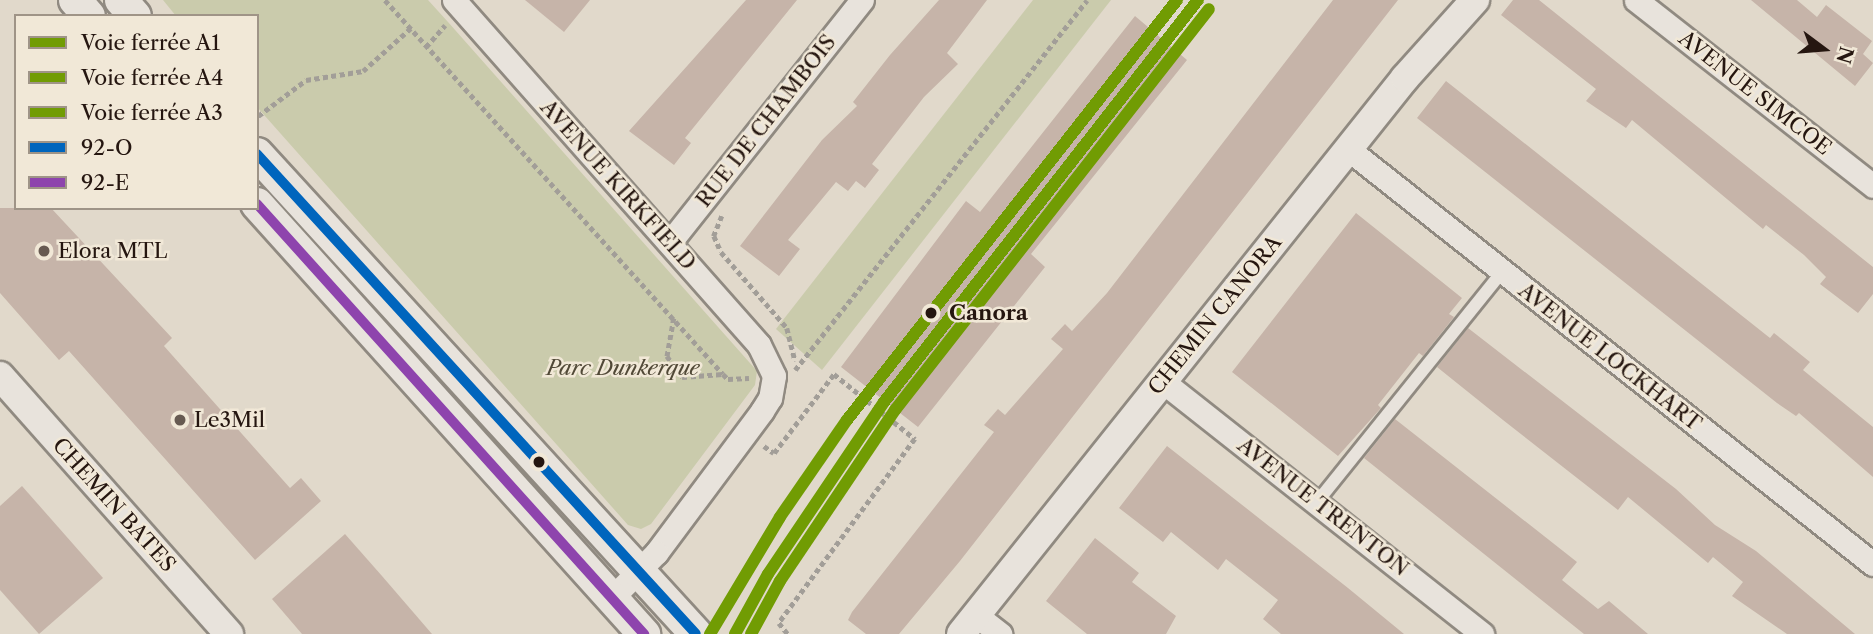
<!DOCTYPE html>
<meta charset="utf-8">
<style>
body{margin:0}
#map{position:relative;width:1873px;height:634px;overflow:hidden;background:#e1d9cb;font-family:"Libre Caslon Text",serif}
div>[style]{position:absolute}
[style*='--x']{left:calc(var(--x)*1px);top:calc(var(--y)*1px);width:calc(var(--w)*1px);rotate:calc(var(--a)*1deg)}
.green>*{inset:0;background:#cacbac}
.building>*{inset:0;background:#c6b4a9}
.path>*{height:4.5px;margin-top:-2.25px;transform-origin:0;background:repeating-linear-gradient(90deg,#a29e98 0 5px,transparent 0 8.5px)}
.roads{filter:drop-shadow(2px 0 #908a81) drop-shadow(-2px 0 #908a81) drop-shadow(0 2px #908a81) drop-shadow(0 -2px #908a81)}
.service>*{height:12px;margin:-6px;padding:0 6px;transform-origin:6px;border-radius:6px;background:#e8e3dc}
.minor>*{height:23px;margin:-11.5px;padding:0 11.5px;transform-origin:11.5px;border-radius:11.5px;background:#e8e3dc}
.tertiary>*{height:28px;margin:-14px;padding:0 14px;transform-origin:14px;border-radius:14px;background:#e8e3dc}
.secondary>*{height:32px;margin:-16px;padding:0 16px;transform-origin:16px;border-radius:16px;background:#e8e3dc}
.bus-1>*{height:10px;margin:-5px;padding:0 5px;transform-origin:5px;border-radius:5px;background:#0065bd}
.bus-2>*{height:10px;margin:-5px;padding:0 5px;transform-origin:5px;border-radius:5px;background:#8e44ad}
.rail-1>*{height:12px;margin:-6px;padding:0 6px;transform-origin:6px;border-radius:6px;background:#719c03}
.rail-2>*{height:12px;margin:-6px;padding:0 6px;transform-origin:6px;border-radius:6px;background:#719c03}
.rail-3>*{height:12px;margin:-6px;padding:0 6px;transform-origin:6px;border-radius:6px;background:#719c03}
.dots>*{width:19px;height:19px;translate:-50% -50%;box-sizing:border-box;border:4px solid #f1e8d7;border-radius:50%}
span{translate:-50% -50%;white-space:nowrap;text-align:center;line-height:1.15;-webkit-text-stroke:5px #f1e8d7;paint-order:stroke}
.street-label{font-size:21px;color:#251610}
.poi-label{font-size:21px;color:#251610}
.left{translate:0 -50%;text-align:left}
.stop-label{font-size:21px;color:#251610;font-weight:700}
.park-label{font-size:21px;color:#514937;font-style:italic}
.legend{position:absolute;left:14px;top:14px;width:245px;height:196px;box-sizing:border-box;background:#f1e8d7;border:2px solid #9f9487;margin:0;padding:9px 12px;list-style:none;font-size:21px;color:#251610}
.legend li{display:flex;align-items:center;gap:14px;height:35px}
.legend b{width:35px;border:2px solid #9f9487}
.north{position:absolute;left:1789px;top:14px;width:70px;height:70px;-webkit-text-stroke:5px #f1e8d7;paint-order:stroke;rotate:106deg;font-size:19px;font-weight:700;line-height:28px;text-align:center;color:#251610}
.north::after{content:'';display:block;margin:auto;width:24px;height:32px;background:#251610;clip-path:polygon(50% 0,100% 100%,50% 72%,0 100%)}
</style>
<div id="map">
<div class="green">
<i style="clip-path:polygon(163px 0,428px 0,448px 22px,757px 371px,755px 385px,651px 524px,641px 529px,628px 525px,257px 107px,257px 16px,176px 16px)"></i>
<i style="clip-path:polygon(1033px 0,1111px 0,822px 370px,776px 329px)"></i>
</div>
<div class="building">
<i style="clip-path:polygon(525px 0,590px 0,564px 32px)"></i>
<i style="clip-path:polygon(746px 0,797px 0,685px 138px,691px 143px,674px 165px,629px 131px)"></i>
<i style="clip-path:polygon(939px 0,987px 0,947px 53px,958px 64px,924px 97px,872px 164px,879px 170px,865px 188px,856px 181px,848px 191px,836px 182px,788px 240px,800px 249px,779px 276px,740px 246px,822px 140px,857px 106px,853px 102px,890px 55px)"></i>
<i style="clip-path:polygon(1333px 0,1398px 0,960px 561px,899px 634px,866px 634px,848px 620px,852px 612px,994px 432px,984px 425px,998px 409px,1005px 415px,1063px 349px,1051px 339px,1065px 324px,1072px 331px,1107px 293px)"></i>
<i style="clip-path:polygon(1513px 0,1539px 0,1873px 267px,1873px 294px,1858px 313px,1820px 284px,1826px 277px,1804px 255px,1766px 225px,1763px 229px,1632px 120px,1626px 128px,1586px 101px,1596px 89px,1501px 15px)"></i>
<i style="clip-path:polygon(1751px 0,1797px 0,1817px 17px,1826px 5px,1872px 41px,1863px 54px,1873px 63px,1855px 86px)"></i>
<i style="clip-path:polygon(1135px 16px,1187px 60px,1031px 254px,1045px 267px,918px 427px,841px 367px,966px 201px,980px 212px)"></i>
<i style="clip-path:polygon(1446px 81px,1770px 338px,1774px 333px,1810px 362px,1803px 370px,1873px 427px,1873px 477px,1799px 413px,1796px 416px,1777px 403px,1417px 118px)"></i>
<i style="clip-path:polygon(0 208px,51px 208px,172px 338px,164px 346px,290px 488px,301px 478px,321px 501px,255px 560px,69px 351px,59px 360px,0 293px)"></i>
<i style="clip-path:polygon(1356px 213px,1462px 298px,1449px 314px,1454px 317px,1423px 356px,1419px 353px,1378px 405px,1381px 408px,1338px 456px,1232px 372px)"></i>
<i style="clip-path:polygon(1468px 328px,1676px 489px,1715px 525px,1756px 551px,1855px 634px,1787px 634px,1732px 596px,1743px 582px,1713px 557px,1708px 563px,1628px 497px,1618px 510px,1503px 420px,1437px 367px)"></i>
<i style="clip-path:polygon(1395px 419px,1577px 562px,1562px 580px,1598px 609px,1609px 601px,1648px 634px,1584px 634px,1364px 458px)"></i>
<i style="clip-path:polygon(1167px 446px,1348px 588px,1404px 634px,1281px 634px,1263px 619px,1278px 600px,1226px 559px,1218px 570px,1171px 532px,1163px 542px,1119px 508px)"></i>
<i style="clip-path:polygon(22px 486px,103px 578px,39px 634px,0 590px,0 506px)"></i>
<i style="clip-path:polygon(345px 534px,382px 576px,432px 634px,302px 634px,272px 599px)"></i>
<i style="clip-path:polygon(1095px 538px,1139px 573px,1132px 582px,1176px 616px,1166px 634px,1087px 634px,1046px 601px)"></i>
</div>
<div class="path">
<i style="--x:385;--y:0;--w:504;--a:47.89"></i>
<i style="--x:723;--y:374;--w:7;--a:45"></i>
<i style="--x:728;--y:379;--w:21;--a:-3"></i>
<i style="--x:426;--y:47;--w:29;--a:-49"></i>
<i style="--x:258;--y:116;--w:60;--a:-36.9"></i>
<i style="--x:306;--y:80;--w:58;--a:-9"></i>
<i style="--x:363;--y:71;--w:64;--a:-41.9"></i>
<i style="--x:722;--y:216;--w:22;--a:112"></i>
<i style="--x:714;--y:236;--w:17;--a:66"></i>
<i style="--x:721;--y:252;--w:101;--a:49"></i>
<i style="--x:787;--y:328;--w:34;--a:76"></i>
<i style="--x:674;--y:318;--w:39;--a:100"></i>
<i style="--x:667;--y:356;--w:26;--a:54"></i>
<i style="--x:682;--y:377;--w:41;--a:-4.2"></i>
<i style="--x:795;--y:370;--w:471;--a:-51.7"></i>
<i style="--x:764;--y:446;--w:12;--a:35"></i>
<i style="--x:774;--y:453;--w:99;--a:-52.8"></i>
<i style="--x:834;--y:374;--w:104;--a:38.7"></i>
<i style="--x:915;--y:439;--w:229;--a:126.5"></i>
<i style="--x:779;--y:623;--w:14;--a:51"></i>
</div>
<div class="roads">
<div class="service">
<i style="--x:1317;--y:502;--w:294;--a:-51.2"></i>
</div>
<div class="minor">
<i style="--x:454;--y:0;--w:460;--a:48.5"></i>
<i style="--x:759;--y:345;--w:34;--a:64"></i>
<i style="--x:774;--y:376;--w:22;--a:100"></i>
<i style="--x:770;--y:398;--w:15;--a:122"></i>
<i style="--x:762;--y:411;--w:177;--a:126.7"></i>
<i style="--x:656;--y:553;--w:63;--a:134.4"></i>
<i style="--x:1636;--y:0;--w:301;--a:38.1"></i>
<i style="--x:1348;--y:149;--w:669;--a:38.33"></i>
<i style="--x:670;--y:242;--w:309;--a:-51.6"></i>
<i style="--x:1162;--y:381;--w:408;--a:38.3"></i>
<i style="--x:976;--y:615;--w:31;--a:38"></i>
</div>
<div class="tertiary">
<i style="--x:0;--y:376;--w:345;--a:48.4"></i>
<i style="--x:961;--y:634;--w:712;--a:-51.39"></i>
<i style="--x:1405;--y:78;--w:105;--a:-48.1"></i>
</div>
<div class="secondary">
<i style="--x:75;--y:0;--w:21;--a:49"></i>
<i style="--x:121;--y:0;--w:21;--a:49"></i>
<i style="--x:257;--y:154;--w:650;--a:47.55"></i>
<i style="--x:257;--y:204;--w:579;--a:48.01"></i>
</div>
</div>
<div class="bus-1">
<i style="--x:257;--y:154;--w:650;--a:47.55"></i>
</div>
<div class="bus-2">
<i style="--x:257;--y:204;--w:579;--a:48.01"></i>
</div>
<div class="rail-1">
<i style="--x:710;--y:634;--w:136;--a:-59.1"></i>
<i style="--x:780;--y:517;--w:118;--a:-55.4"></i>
<i style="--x:847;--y:420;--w:534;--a:-51.84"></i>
</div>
<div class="rail-2">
<i style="--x:735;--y:634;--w:68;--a:-61.2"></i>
<i style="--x:768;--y:574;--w:207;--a:-56"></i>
<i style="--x:884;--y:402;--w:510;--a:-52.01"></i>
</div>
<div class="rail-3">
<i style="--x:751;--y:634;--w:60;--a:-61.3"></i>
<i style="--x:780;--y:581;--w:206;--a:-56.1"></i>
<i style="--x:895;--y:410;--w:509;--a:-51.94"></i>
</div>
<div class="dots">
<i style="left:44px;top:251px;background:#675a51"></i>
<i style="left:931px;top:313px;background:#251610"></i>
<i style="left:180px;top:420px;background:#675a51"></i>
<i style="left:539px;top:462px;background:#251610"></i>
</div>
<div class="street-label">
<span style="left:1755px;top:93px;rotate:38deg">AVENUE SIMCOE</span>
<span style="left:766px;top:121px;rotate:-52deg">RUE DE CHAMBOIS</span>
<span style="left:618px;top:185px;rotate:48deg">AVENUE KIRKFIELD</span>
<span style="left:1215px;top:315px;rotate:-51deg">CHEMIN CANORA</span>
<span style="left:1610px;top:357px;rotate:38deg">AVENUE LOCKHART</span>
<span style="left:114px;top:505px;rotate:48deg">CHEMIN BATES</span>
<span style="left:1323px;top:507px;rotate:38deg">AVENUE TRENTON</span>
</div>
<div class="poi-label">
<span class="left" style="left:58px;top:251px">Elora MTL</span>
<span class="left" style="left:194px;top:420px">Le3Mil</span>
</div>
<div class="stop-label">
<span class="left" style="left:949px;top:313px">Canora</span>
</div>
<div class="park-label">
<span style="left:623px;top:368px">Parc Dunkerque</span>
</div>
<ul class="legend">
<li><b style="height:9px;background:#719c03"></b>Voie ferrée A1</li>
<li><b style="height:9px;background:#719c03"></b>Voie ferrée A4</li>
<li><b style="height:9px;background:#719c03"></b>Voie ferrée A3</li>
<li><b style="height:9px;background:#0065bd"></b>92-O</li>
<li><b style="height:9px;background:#8e44ad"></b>92-E</li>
</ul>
<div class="north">N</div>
</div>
